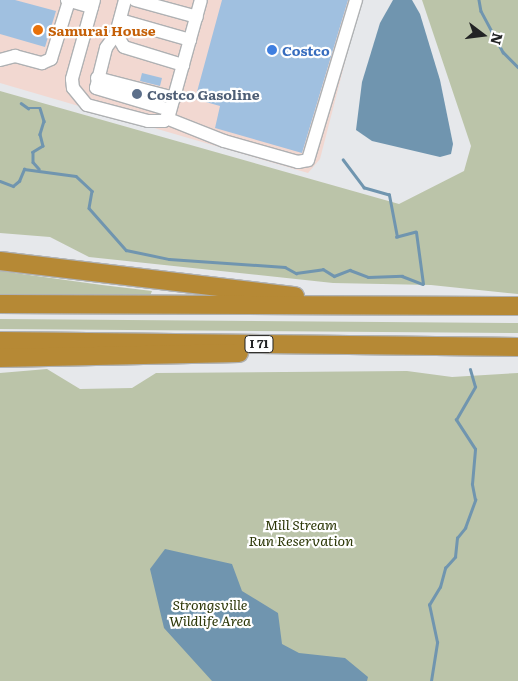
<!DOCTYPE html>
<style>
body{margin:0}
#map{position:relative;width:518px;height:681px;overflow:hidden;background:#e6e8eb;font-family:Literata,serif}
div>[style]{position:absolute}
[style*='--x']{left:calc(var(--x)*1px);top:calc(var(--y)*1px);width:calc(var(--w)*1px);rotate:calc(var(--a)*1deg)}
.commercial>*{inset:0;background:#f2d8d1}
.green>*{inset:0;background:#bbc4a9}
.water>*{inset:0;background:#7095af}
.stream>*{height:2.5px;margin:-1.25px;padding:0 1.25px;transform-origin:1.25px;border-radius:1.25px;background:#7095af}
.building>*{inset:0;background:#a0c0e0}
.roads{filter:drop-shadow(1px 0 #afb1b3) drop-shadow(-1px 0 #afb1b3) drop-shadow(0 1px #afb1b3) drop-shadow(0 -1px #afb1b3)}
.minor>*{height:12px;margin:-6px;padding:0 6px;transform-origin:6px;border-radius:6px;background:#fff}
.highway>*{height:18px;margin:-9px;padding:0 9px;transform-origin:9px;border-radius:9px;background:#b68935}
.dots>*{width:14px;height:14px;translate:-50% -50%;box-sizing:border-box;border:2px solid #fff;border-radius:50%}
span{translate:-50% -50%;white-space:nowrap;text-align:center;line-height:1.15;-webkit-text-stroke:4.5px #fff;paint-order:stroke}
.shield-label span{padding:1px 4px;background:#fff;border:1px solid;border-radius:4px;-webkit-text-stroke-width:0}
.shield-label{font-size:12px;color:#222324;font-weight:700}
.food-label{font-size:14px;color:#c56008;font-weight:700}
.left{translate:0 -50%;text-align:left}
.shop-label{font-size:14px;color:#366cbe;font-weight:700}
.service-label{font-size:14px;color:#4e5e75;font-weight:700}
.park-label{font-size:14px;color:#2c3707;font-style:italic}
.north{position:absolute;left:458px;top:10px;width:50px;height:50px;-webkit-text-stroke:4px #fff;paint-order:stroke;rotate:105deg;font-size:14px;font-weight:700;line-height:20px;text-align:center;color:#222324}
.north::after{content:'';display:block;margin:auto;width:18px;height:22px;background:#222324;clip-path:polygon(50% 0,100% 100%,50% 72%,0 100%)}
</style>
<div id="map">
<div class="commercial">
<i style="clip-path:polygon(0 0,361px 0,320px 159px,308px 173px,0 83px)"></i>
</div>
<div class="green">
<i style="clip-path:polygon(422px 0,518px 0,518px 294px,431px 285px,333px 283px,89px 257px,50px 237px,0 233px,0 91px,399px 204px,464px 171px,471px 146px)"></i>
<i style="clip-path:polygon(0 271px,102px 285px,152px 291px,150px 296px,0 294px)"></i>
<i style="clip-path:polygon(0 319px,518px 323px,518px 333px,0 329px)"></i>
<i style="clip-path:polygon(47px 369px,80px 389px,132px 388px,156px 373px,407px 371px,452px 377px,518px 373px,518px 681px,0 681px,0 373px)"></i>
</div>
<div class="water">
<i style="clip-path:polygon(393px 0,412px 0,420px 14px,440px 80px,453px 144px,451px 154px,440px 157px,372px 141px,356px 130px,362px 82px,380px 23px)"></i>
<i style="clip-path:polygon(165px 549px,232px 564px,242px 591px,278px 613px,282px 644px,299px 653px,345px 658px,368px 677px,367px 681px,212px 681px,164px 628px,150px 569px)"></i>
</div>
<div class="stream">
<i style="--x:479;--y:0;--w:11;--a:80"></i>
<i style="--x:481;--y:11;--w:47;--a:61.8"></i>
<i style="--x:503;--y:52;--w:21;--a:45"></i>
<i style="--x:21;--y:103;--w:9;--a:36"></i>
<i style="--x:28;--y:108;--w:12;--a:0"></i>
<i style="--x:40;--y:108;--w:14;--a:73"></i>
<i style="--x:44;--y:121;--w:14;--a:107"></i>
<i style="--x:40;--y:134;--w:12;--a:76"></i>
<i style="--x:43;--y:146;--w:12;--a:149"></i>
<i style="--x:33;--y:152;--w:10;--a:90"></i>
<i style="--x:33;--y:162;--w:9;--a:49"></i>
<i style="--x:0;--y:181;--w:14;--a:21"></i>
<i style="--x:13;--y:186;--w:8;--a:-40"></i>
<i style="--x:19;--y:181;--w:13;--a:-67"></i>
<i style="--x:24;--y:169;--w:52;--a:7.7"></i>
<i style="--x:76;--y:176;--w:22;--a:43"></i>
<i style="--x:92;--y:191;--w:17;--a:100"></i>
<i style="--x:89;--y:208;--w:56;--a:48.6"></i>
<i style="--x:126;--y:250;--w:44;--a:11.8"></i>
<i style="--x:169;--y:259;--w:116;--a:3.9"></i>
<i style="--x:285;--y:267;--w:13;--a:29"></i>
<i style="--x:296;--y:273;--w:27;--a:-8"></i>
<i style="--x:323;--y:269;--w:13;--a:32"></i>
<i style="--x:334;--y:276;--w:17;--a:-21"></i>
<i style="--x:350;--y:270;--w:19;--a:21"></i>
<i style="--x:368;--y:277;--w:34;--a:-2"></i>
<i style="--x:402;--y:276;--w:22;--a:21"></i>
<i style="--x:423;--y:284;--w:52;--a:-97.7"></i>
<i style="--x:416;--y:232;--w:20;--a:165"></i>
<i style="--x:397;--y:237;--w:43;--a:-100.8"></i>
<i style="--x:389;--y:195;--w:26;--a:-164"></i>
<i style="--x:364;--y:188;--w:35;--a:-127"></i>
<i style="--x:431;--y:681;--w:39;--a:-81"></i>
<i style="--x:437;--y:642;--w:38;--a:-102"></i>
<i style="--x:429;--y:605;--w:21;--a:-59"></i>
<i style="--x:440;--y:587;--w:20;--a:-75"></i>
<i style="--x:445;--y:568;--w:15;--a:-48"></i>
<i style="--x:455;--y:557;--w:19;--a:-84"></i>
<i style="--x:457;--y:538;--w:13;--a:-51"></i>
<i style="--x:465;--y:528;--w:30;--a:-70"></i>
<i style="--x:475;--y:500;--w:16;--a:-101"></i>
<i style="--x:472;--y:484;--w:35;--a:-85"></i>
<i style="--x:475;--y:449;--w:35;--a:-123"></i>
<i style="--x:456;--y:420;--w:38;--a:-60"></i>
<i style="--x:475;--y:387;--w:18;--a:-106"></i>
</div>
<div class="building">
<i style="clip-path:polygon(0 0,15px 0,56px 11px,45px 47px,0 34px)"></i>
<i style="clip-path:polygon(222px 0,348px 0,302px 153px,215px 128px,220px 106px,195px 99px)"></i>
<i style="clip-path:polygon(142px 73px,162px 78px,160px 86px,140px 81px)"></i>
</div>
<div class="roads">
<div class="minor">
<i style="--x:67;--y:0;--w:26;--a:16"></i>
<i style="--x:94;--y:0;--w:82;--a:105.6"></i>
<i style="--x:72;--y:79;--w:9;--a:84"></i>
<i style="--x:73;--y:88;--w:22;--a:51"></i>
<i style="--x:87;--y:105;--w:63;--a:14.7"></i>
<i style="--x:148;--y:121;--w:16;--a:0"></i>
<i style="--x:164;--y:121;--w:8;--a:-50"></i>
<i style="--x:169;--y:115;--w:119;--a:-74.5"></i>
<i style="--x:125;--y:0;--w:35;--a:105"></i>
<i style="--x:116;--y:34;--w:17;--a:126"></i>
<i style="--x:106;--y:48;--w:41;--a:104"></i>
<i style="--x:96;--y:88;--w:77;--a:16.6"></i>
<i style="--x:135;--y:0;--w:64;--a:15.3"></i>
<i style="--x:120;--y:20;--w:73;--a:15.9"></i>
<i style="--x:116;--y:34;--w:15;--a:58"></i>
<i style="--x:124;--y:47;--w:62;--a:17"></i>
<i style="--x:0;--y:60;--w:16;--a:-15"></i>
<i style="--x:15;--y:56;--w:28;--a:15"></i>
<i style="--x:42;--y:63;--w:10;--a:-24"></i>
<i style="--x:51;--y:59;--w:61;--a:-72.8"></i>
<i style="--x:97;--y:78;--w:80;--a:14.6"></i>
<i style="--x:166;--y:118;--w:62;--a:21.6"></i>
<i style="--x:224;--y:141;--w:77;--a:15.8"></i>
<i style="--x:298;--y:162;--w:10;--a:-11"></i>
<i style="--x:308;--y:160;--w:167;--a:-73.3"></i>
</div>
<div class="highway">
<i style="--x:0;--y:261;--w:297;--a:6.8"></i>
<i style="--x:0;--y:304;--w:518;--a:0.22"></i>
<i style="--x:0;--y:341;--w:518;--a:0.66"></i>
<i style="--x:0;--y:358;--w:239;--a:-1.2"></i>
</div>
</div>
<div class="dots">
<i style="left:38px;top:30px;background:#e8710a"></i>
<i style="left:272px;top:50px;background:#3f7fe0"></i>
<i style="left:137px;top:94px;background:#5c6f8a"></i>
</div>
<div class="shield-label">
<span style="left:259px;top:344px">I 71</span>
</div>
<div class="food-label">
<span class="left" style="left:48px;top:30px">Samurai House</span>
</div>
<div class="shop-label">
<span class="left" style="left:282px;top:50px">Costco</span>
</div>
<div class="service-label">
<span class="left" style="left:147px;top:94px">Costco Gasoline</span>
</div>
<div class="park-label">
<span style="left:301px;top:532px">Mill Stream<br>Run Reservation</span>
<span style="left:210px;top:612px">Strongsville<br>Wildlife Area</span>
</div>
<div class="north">N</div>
</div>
